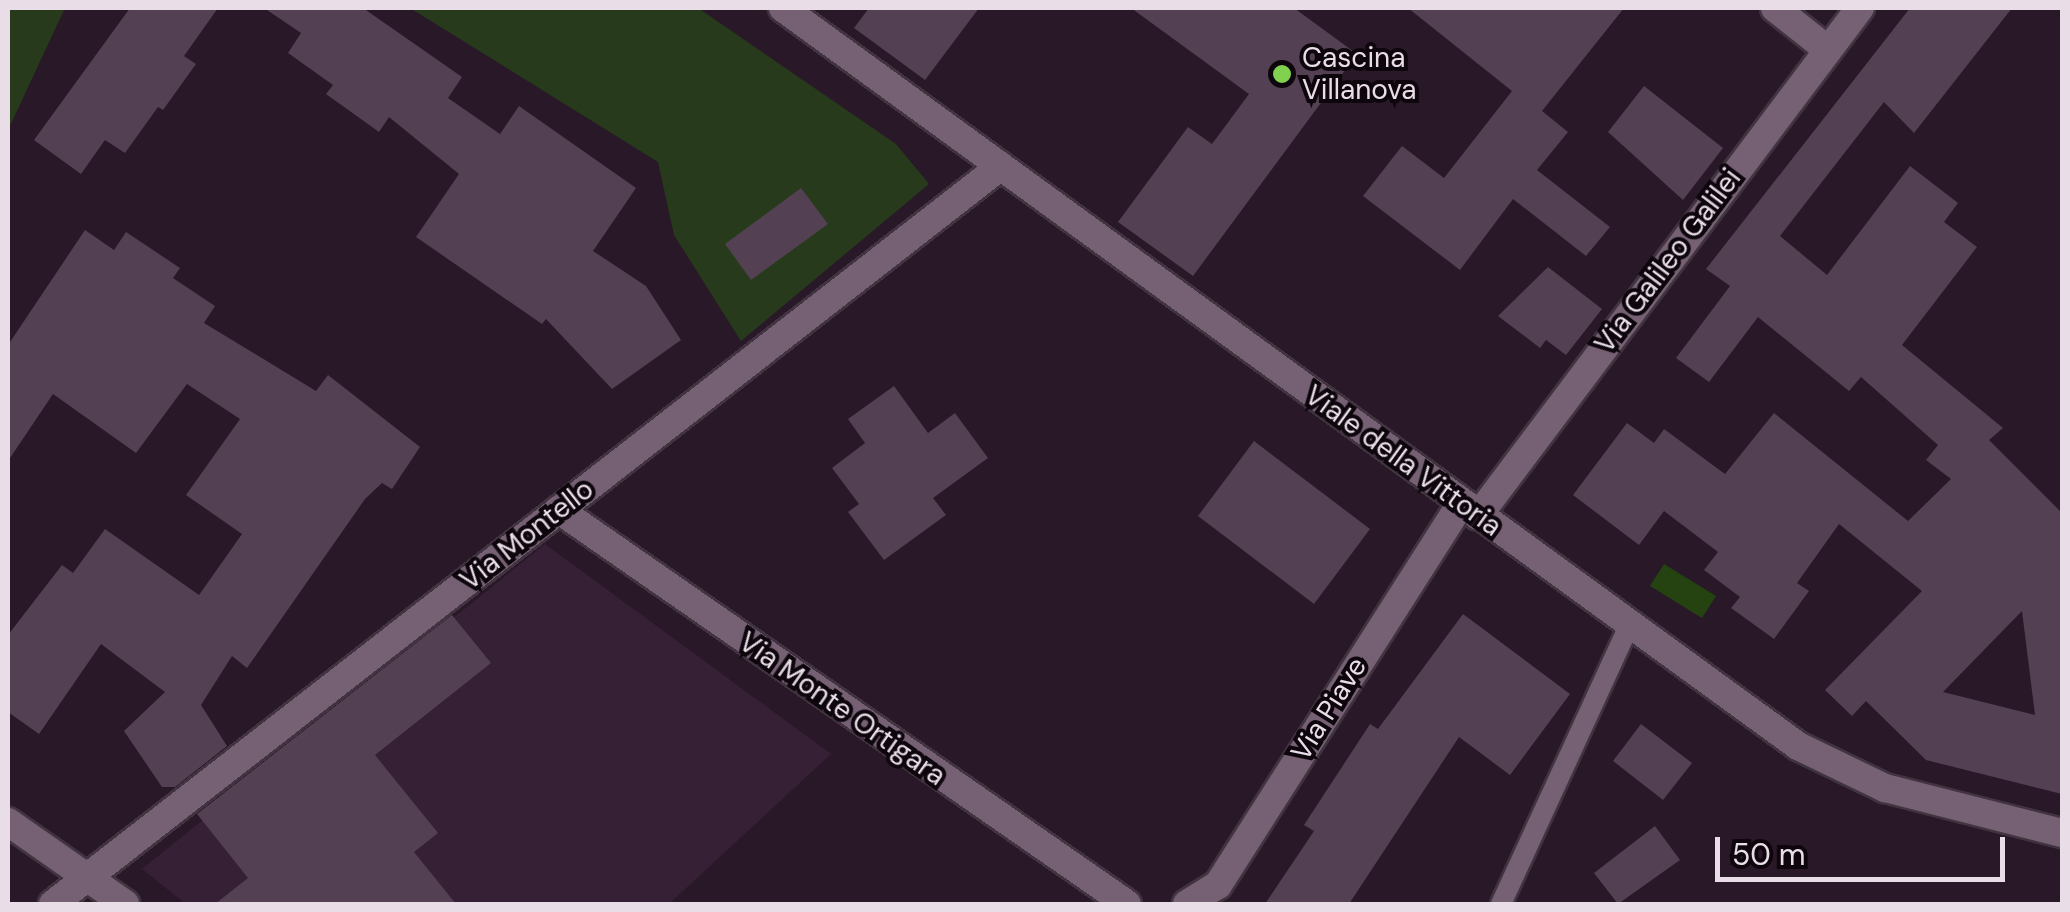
<!DOCTYPE html>
<style>
body{margin:0}
#map{position:relative;width:2070px;height:912px;overflow:hidden;background:#291828;font-family:"DM Sans",sans-serif}
div>[style]{position:absolute}
[style*='--x']{left:calc(var(--x)*1px);top:calc(var(--y)*1px);width:calc(var(--w)*1px);rotate:calc(var(--a)*1deg)}
.built>*{inset:0;background:#362035}
.green>*{inset:0;background:#273b1c}
.water>*{inset:0;background:#254311}
.building>*{inset:0;background:#534052}
.roads{filter:drop-shadow(2px 0 #413440) drop-shadow(-2px 0 #413440) drop-shadow(0 2px #413440) drop-shadow(0 -2px #413440)}
.service>*{height:20px;margin:-10px;padding:0 10px;transform-origin:10px;border-radius:10px;background:#766174}
.minor>*{height:28px;margin:-14px;padding:0 14px;transform-origin:14px;border-radius:14px;background:#766174}
.tertiary>*{height:28px;margin:-14px;padding:0 14px;transform-origin:14px;border-radius:14px;background:#766174}
.dots>*{width:28px;height:28px;translate:-50% -50%;box-sizing:border-box;border:5px solid #0d060d;border-radius:50%}
span{translate:-50% -50%;white-space:nowrap;text-align:center;line-height:1.15;-webkit-text-stroke:8px #0d060d;paint-order:stroke}
.poi-label{font-size:28px;color:#e9dde8}
.left{translate:0 -50%;text-align:left}
.street-label{font-size:28px;color:#e9dde8}
.frame{position:absolute;inset:0;border:10px solid #e9dde8;pointer-events:none}
.scale{position:absolute;left:1715px;top:837px;width:290px;height:45px;box-sizing:border-box;border:5px solid #e9dde8;border-top:0;padding-left:12px;font-size:30px;line-height:35px;white-space:nowrap;color:#e9dde8;-webkit-text-stroke:8px #0d060d;paint-order:stroke}
</style>
<div id="map">
<div class="built">
<i style="clip-path:polygon(545px 544px,831px 754px,669px 904px,186px 904px,142px 869px)"></i>
</div>
<div class="green">
<i style="clip-path:polygon(8px 8px,65px 8px,8px 130px)"></i>
<i style="clip-path:polygon(410px 8px,698px 8px,896px 144px,929px 184px,741px 341px,674px 235px,658px 162px)"></i>
</div>
<div class="water">
<i style="clip-path:polygon(1664px 564px,1716px 596px,1702px 618px,1650px 586px)"></i>
</div>
<div class="building">
<i style="clip-path:polygon(130px 8px,218px 8px,184px 56px,196px 64px,163px 110px,158px 107px,125px 153px,105px 140px,81px 174px,34px 140px)"></i>
<i style="clip-path:polygon(264px 8px,363px 8px,462px 77px,448px 98px,500px 134px,519px 106px,636px 188px,593px 251px,646px 286px,681px 340px,612px 389px,546px 319px,542px 324px,416px 237px,459px 174px,389px 117px,379px 132px,326px 94px,333px 85px,288px 53px,301px 33px)"></i>
<i style="clip-path:polygon(869px 8px,979px 8px,925px 80px,854px 28px)"></i>
<i style="clip-path:polygon(1131px 8px,1294px 8px,1357px 54px,1193px 276px,1118px 222px,1188px 127px,1212px 144px,1249px 94px)"></i>
<i style="clip-path:polygon(1408px 8px,1624px 8px,1542px 111px,1568px 132px,1537px 170px,1610px 227px,1586px 256px,1513px 199px,1460px 270px,1363px 196px,1402px 146px,1444px 178px,1512px 91px)"></i>
<i style="clip-path:polygon(evenodd,1910px 8px,2012px 8px,1914px 133px,1884px 102px,1780px 236px,1827px 275px,1910px 166px,1958px 203px,1944px 222px,1977px 247px,1902px 345px,2003px 428px,1989px 440px,2062px 513px,2062px 794px,1926px 760px,1866px 701px,1852px 716px,1825px 690px,1922px 591px,1839px 524px,1797px 583px,1809px 591px,1774px 639px,1731px 608px,1740px 597px,1704px 570px,1718px 552px,1664px 511px,1639px 545px,1573px 495px,1627px 423px,1654px 443px,1664px 429px,1725px 474px,1774px 413px,1908px 521px,1951px 479px,1926px 460px,1938px 445px,1861px 377px,1849px 391px,1758px 317px,1709px 382px,1676px 358px,1730px 286px,1706px 269px,1910px 8px,2022px 611px,2035px 715px,1943px 692px,2022px 611px)"></i>
<i style="clip-path:polygon(1644px 86px,1723px 148px,1683px 200px,1608px 132px)"></i>
<i style="clip-path:polygon(801px 188px,828px 224px,751px 280px,725px 244px)"></i>
<i style="clip-path:polygon(85px 230px,114px 250px,126px 232px,180px 268px,173px 278px,215px 306px,204px 323px,316px 391px,328px 375px,420px 447px,392px 489px,382px 483px,365px 499px,247px 668px,232px 656px,201px 705px,227px 746px,175px 787px,162px 787px,124px 731px,165px 692px,101px 644px,39px 734px,8px 712px,8px 635px,62px 565px,73px 573px,105px 529px,199px 595px,242px 534px,186px 495px,240px 419px,187px 384px,136px 453px,53px 394px,8px 461px,8px 345px)"></i>
<i style="clip-path:polygon(1548px 267px,1602px 309px,1566px 355px,1546px 340px,1540px 348px,1498px 316px)"></i>
<i style="clip-path:polygon(894px 386px,928px 433px,955px 413px,988px 458px,933px 498px,946px 515px,884px 560px,848px 512px,859px 504px,832px 468px,865px 443px,848px 419px)"></i>
<i style="clip-path:polygon(1254px 441px,1370px 529px,1314px 604px,1198px 516px)"></i>
<i style="clip-path:polygon(1463px 614px,1570px 694px,1510px 775px,1459px 737px,1349px 904px,1265px 904px,1314px 831px,1304px 825px,1370px 724px,1378px 729px)"></i>
<i style="clip-path:polygon(452px 615px,491px 663px,375px 755px,438px 833px,414px 852px,456px 904px,215px 904px,248px 878px,197px 814px)"></i>
<i style="clip-path:polygon(1641px 724px,1692px 763px,1663px 800px,1613px 761px)"></i>
<i style="clip-path:polygon(1655px 826px,1680px 860px,1618px 904px,1594px 873px)"></i>
</div>
<div class="roads">
<div class="service">
<i style="--x:1501;--y:904;--w:306;--a:-65.3"></i>
</div>
<div class="minor">
<i style="--x:1775;--y:8;--w:66;--a:38.3"></i>
<i style="--x:559;--y:510;--w:691;--a:34.75"></i>
<i style="--x:1478;--y:516;--w:636;--a:-53.06"></i>
<i style="--x:8;--y:822;--w:143;--a:35"></i>
<i style="--x:53;--y:904;--w:1201;--a:-37.9"></i>
<i style="--x:1187;--y:904;--w:36;--a:-32"></i>
<i style="--x:1218;--y:885;--w:452;--a:-57.5"></i>
</div>
<div class="tertiary">
<i style="--x:783;--y:8;--w:1255;--a:36.02"></i>
<i style="--x:1798;--y:746;--w:97;--a:25.8"></i>
<i style="--x:1885;--y:788;--w:183;--a:14.3"></i>
</div>
</div>
<div class="dots">
<i style="left:1282px;top:74px;background:#81d050"></i>
</div>
<div class="poi-label">
<span class="left" style="left:1302px;top:74px">Cascina<br>Villanova</span>
</div>
<div class="street-label">
<span style="left:1668px;top:261px;rotate:-53deg">Via Galileo Galilei</span>
<span style="left:1403px;top:461px;rotate:36deg">Viale della Vittoria</span>
<span style="left:527px;top:535px;rotate:-38deg">Via Montello</span>
<span style="left:842px;top:709px;rotate:35deg">Via Monte Ortigara</span>
<span style="left:1329px;top:709px;rotate:-58deg">Via Piave</span>
</div>
<div class="frame"></div>
<div class="scale">50 m</div>
</div>
